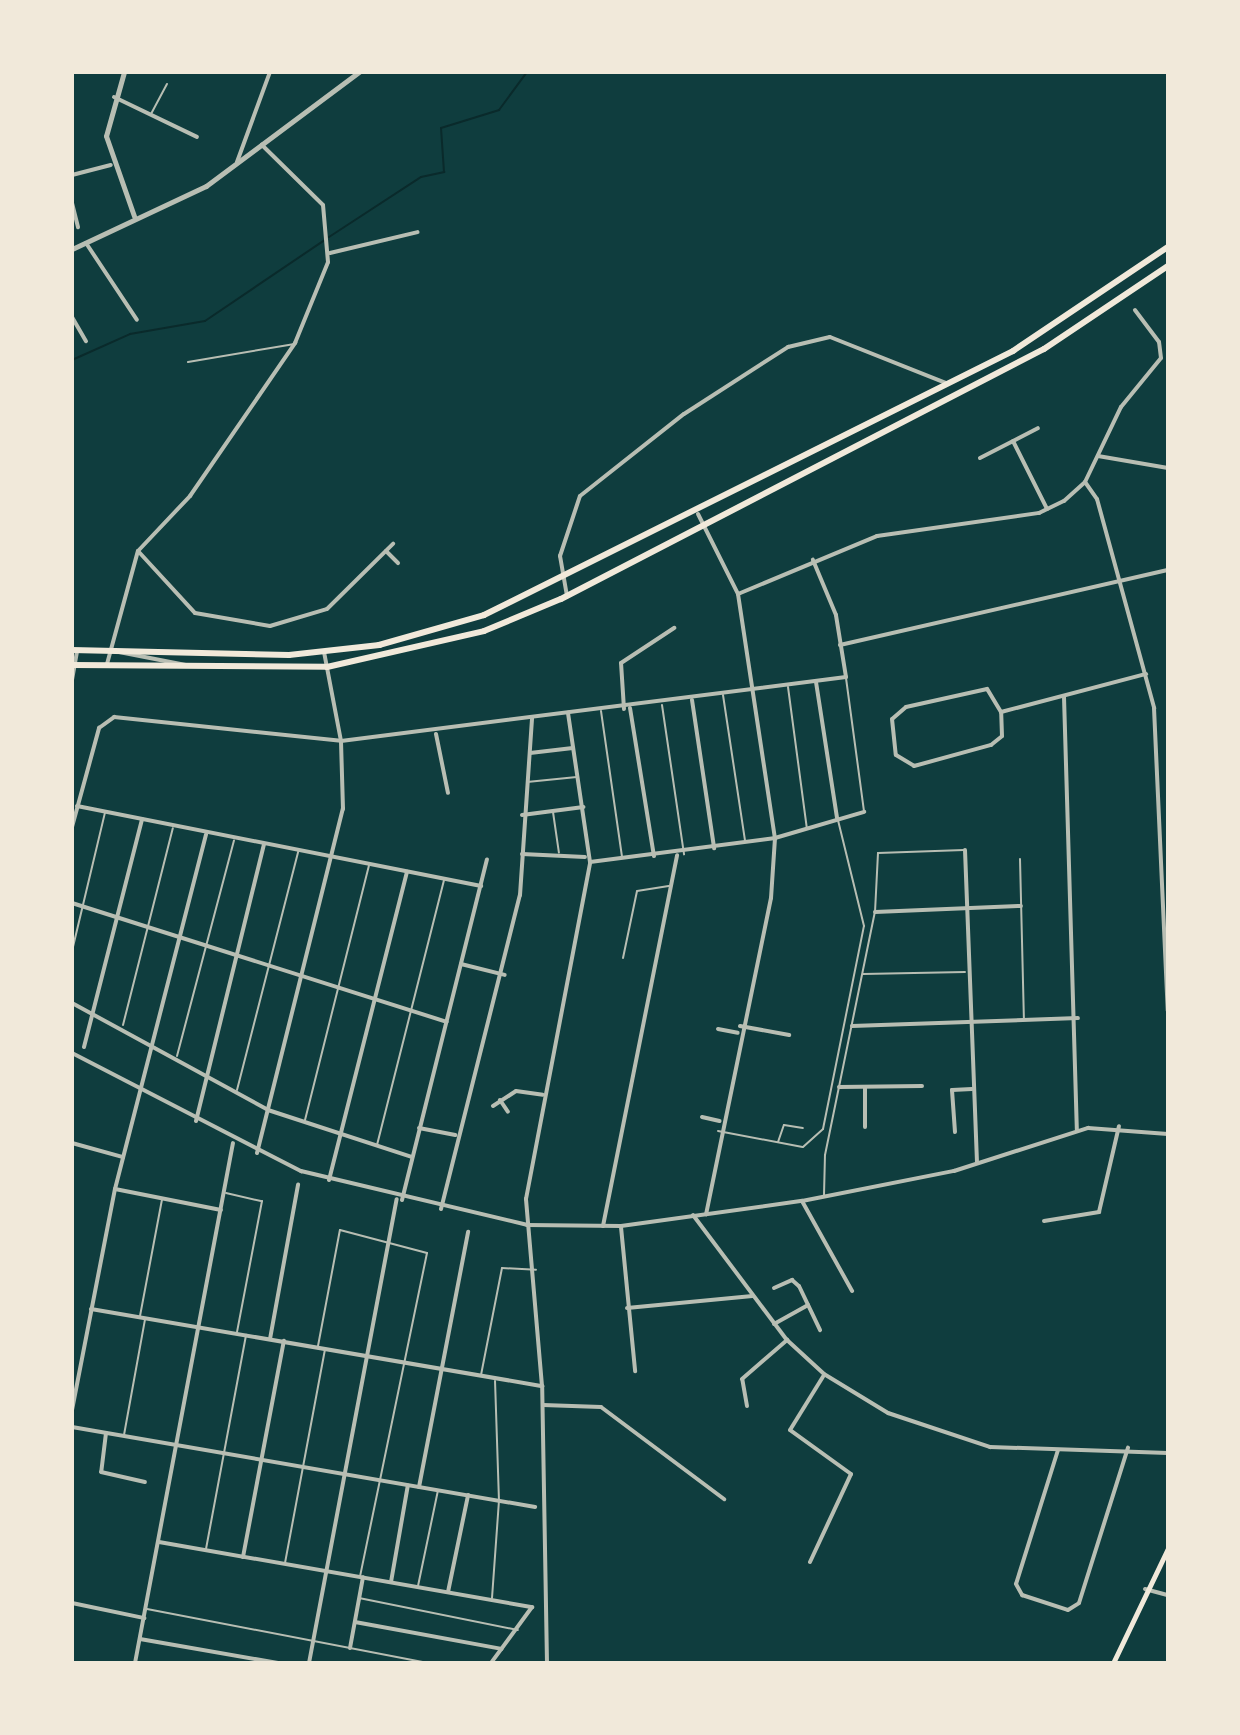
<!DOCTYPE html>
<style>
body{margin:0}
#map{position:relative;width:1240px;height:1735px;overflow:hidden;background:#0f3d3e;font-family:"Fira Sans",sans-serif}
div>[style]{position:absolute}
[style*='--x']{left:calc(var(--x)*1px);top:calc(var(--y)*1px);width:calc(var(--w)*1px);rotate:calc(var(--a)*1deg)}
.stream>*{height:2px;margin:-1px;padding:0 1px;transform-origin:1px;border-radius:1px;background:#0a2a2b}
.service>*{height:2px;margin:-1px;padding:0 1px;transform-origin:1px;border-radius:1px;background:#b8beb3}
.minor>*{height:4px;margin:-2px;padding:0 2px;transform-origin:2px;border-radius:2px;background:#b8beb3}
.tertiary>*{height:5px;margin:-2.5px;padding:0 2.5px;transform-origin:2.5px;border-radius:2.5px;background:#b8beb3}
.secondary>*{height:5px;margin:-2.5px;padding:0 2.5px;transform-origin:2.5px;border-radius:2.5px;background:#f1e9da}
.trunk>*{height:6px;margin:-3px;padding:0 3px;transform-origin:3px;border-radius:3px;background:#f1e9da}
span{translate:-50% -50%;white-space:nowrap;text-align:center;line-height:1.15;-webkit-text-stroke:8px #f1e9da;paint-order:stroke}
.frame{position:absolute;inset:0;border:74px solid #f1e9da;pointer-events:none}
</style>
<div id="map">
<div class="stream">
<i style="--x:329;--y:237;--w:110;--a:-33.1"></i>
<i style="--x:421;--y:177;--w:24;--a:-12"></i>
<i style="--x:444;--y:172;--w:44;--a:-93.9"></i>
<i style="--x:441;--y:128;--w:61;--a:-17.2"></i>
<i style="--x:499;--y:110;--w:47;--a:-53.6"></i>
<i style="--x:72;--y:360;--w:64;--a:-24.1"></i>
<i style="--x:130;--y:334;--w:76;--a:-9.8"></i>
<i style="--x:205;--y:321;--w:143;--a:-34.1"></i>
</div>
<div class="service">
<i style="--x:151;--y:114;--w:34;--a:-62"></i>
<i style="--x:188;--y:362;--w:108;--a:-9.6"></i>
<i style="--x:846;--y:678;--w:135;--a:82.3"></i>
<i style="--x:788;--y:687;--w:143;--a:82.4"></i>
<i style="--x:723;--y:695;--w:147;--a:81.4"></i>
<i style="--x:662;--y:705;--w:151;--a:81.6"></i>
<i style="--x:601;--y:711;--w:147;--a:81.8"></i>
<i style="--x:527;--y:782;--w:50;--a:-5.7"></i>
<i style="--x:553;--y:812;--w:41;--a:81.7"></i>
<i style="--x:1020;--y:859;--w:159;--a:88.6"></i>
<i style="--x:72;--y:951;--w:142;--a:-76.6"></i>
<i style="--x:623;--y:958;--w:68;--a:-78.2"></i>
<i style="--x:637;--y:891;--w:32;--a:-9"></i>
<i style="--x:863;--y:974;--w:102;--a:-1.1"></i>
<i style="--x:123;--y:1025;--w:203;--a:-75.8"></i>
<i style="--x:177;--y:1056;--w:223;--a:-75.2"></i>
<i style="--x:237;--y:1090;--w:246;--a:-75.6"></i>
<i style="--x:305;--y:1120;--w:262;--a:-75.9"></i>
<i style="--x:718;--y:1131;--w:86;--a:10.7"></i>
<i style="--x:803;--y:1147;--w:27;--a:-42"></i>
<i style="--x:823;--y:1129;--w:207;--a:-78.6"></i>
<i style="--x:864;--y:926;--w:109;--a:-103.8"></i>
<i style="--x:778;--y:1142;--w:18;--a:-71"></i>
<i style="--x:784;--y:1125;--w:19;--a:9"></i>
<i style="--x:377;--y:1145;--w:273;--a:-75.8"></i>
<i style="--x:226;--y:1193;--w:37;--a:13"></i>
<i style="--x:262;--y:1201;--w:133;--a:100.8"></i>
<i style="--x:824;--y:1195;--w:40;--a:-88.6"></i>
<i style="--x:825;--y:1155;--w:248;--a:-78.4"></i>
<i style="--x:875;--y:912;--w:59;--a:-87.1"></i>
<i style="--x:878;--y:853;--w:86;--a:-2"></i>
<i style="--x:140;--y:1316;--w:118;--a:-79.3"></i>
<i style="--x:318;--y:1346;--w:118;--a:-79.3"></i>
<i style="--x:340;--y:1230;--w:90;--a:14.8"></i>
<i style="--x:427;--y:1253;--w:330;--a:101.7"></i>
<i style="--x:481;--y:1375;--w:109;--a:-78.9"></i>
<i style="--x:502;--y:1268;--w:34;--a:3"></i>
<i style="--x:124;--y:1435;--w:118;--a:-79.7"></i>
<i style="--x:206;--y:1549;--w:218;--a:-79.4"></i>
<i style="--x:285;--y:1563;--w:218;--a:-79.4"></i>
<i style="--x:418;--y:1586;--w:98;--a:-78.2"></i>
<i style="--x:359;--y:1598;--w:162;--a:11.4"></i>
<i style="--x:492;--y:1598;--w:97;--a:-85.9"></i>
<i style="--x:499;--y:1501;--w:120;--a:-91.9"></i>
<i style="--x:147;--y:1609;--w:286;--a:10.9"></i>
<i style="--x:536;--y:1663;--w:10;--a:0"></i>
</div>
<div class="minor">
<i style="--x:114;--y:97;--w:92;--a:25.7"></i>
<i style="--x:237;--y:162;--w:96;--a:-69.9"></i>
<i style="--x:72;--y:175;--w:40;--a:-14.4"></i>
<i style="--x:72;--y:203;--w:25;--a:76"></i>
<i style="--x:86;--y:243;--w:92;--a:56.5"></i>
<i style="--x:330;--y:253;--w:90;--a:-13.4"></i>
<i style="--x:72;--y:317;--w:28;--a:60"></i>
<i style="--x:1013;--y:441;--w:76;--a:63.4"></i>
<i style="--x:1098;--y:456;--w:71;--a:9.7"></i>
<i style="--x:980;--y:458;--w:65;--a:-27.3"></i>
<i style="--x:1085;--y:482;--w:21;--a:55"></i>
<i style="--x:1097;--y:499;--w:217;--a:74.7"></i>
<i style="--x:1154;--y:708;--w:303;--a:87.4"></i>
<i style="--x:698;--y:514;--w:89;--a:63.4"></i>
<i style="--x:738;--y:594;--w:247;--a:81.4"></i>
<i style="--x:775;--y:838;--w:60;--a:93.8"></i>
<i style="--x:771;--y:898;--w:323;--a:101.6"></i>
<i style="--x:138;--y:551;--w:84;--a:47.4"></i>
<i style="--x:195;--y:613;--w:76;--a:9.8"></i>
<i style="--x:270;--y:626;--w:59;--a:-16.6"></i>
<i style="--x:327;--y:609;--w:93;--a:-44.6"></i>
<i style="--x:386;--y:551;--w:17;--a:45"></i>
<i style="--x:738;--y:594;--w:151;--a:-22.6"></i>
<i style="--x:877;--y:536;--w:164;--a:-8.1"></i>
<i style="--x:1039;--y:513;--w:28;--a:-26"></i>
<i style="--x:1064;--y:501;--w:28;--a:-42"></i>
<i style="--x:1085;--y:482;--w:83;--a:-64.4"></i>
<i style="--x:1121;--y:407;--w:63;--a:-50.8"></i>
<i style="--x:1161;--y:358;--w:16;--a:-97"></i>
<i style="--x:1159;--y:342;--w:40;--a:-127"></i>
<i style="--x:567;--y:596;--w:41;--a:-99.9"></i>
<i style="--x:560;--y:556;--w:63;--a:-71.6"></i>
<i style="--x:580;--y:496;--w:132;--a:-38.3"></i>
<i style="--x:684;--y:414;--w:124;--a:-32.8"></i>
<i style="--x:788;--y:347;--w:43;--a:-13.4"></i>
<i style="--x:830;--y:337;--w:125;--a:21.6"></i>
<i style="--x:840;--y:645;--w:336;--a:-12.9"></i>
<i style="--x:114;--y:651;--w:73;--a:11"></i>
<i style="--x:107;--y:664;--w:117;--a:-74.7"></i>
<i style="--x:138;--y:551;--w:76;--a:-46.6"></i>
<i style="--x:190;--y:496;--w:186;--a:-55.5"></i>
<i style="--x:295;--y:343;--w:87;--a:-67.8"></i>
<i style="--x:328;--y:262;--w:57;--a:-95"></i>
<i style="--x:323;--y:205;--w:86;--a:-135.5"></i>
<i style="--x:72;--y:680;--w:29;--a:-80"></i>
<i style="--x:816;--y:682;--w:138;--a:81.2"></i>
<i style="--x:1064;--y:697;--w:433;--a:88.3"></i>
<i style="--x:692;--y:700;--w:150;--a:81.5"></i>
<i style="--x:630;--y:708;--w:150;--a:80.8"></i>
<i style="--x:624;--y:709;--w:46;--a:-93.7"></i>
<i style="--x:621;--y:663;--w:64;--a:-33.4"></i>
<i style="--x:1001;--y:712;--w:27;--a:-121"></i>
<i style="--x:987;--y:689;--w:83;--a:167.5"></i>
<i style="--x:906;--y:707;--w:18;--a:139"></i>
<i style="--x:892;--y:719;--w:36;--a:84"></i>
<i style="--x:896;--y:755;--w:21;--a:31"></i>
<i style="--x:914;--y:766;--w:80;--a:-15.3"></i>
<i style="--x:991;--y:745;--w:14;--a:-39"></i>
<i style="--x:1002;--y:736;--w:24;--a:-92"></i>
<i style="--x:1001;--y:712;--w:150;--a:-14.7"></i>
<i style="--x:436;--y:734;--w:60;--a:78.5"></i>
<i style="--x:530;--y:753;--w:43;--a:-6.6"></i>
<i style="--x:77;--y:806;--w:412;--a:11.2"></i>
<i style="--x:522;--y:815;--w:62;--a:-7.5"></i>
<i style="--x:72;--y:827;--w:103;--a:-74.7"></i>
<i style="--x:99;--y:728;--w:19;--a:-36"></i>
<i style="--x:114;--y:717;--w:228;--a:6"></i>
<i style="--x:341;--y:741;--w:509;--a:-7.22"></i>
<i style="--x:846;--y:677;--w:63;--a:-99.2"></i>
<i style="--x:836;--y:615;--w:60;--a:-112.7"></i>
<i style="--x:965;--y:850;--w:313;--a:87.8"></i>
<i style="--x:522;--y:854;--w:63;--a:2.7"></i>
<i style="--x:590;--y:862;--w:187;--a:-7.4"></i>
<i style="--x:775;--y:838;--w:93;--a:-16.3"></i>
<i style="--x:72;--y:903;--w:393;--a:17.6"></i>
<i style="--x:875;--y:912;--w:146;--a:-2.4"></i>
<i style="--x:461;--y:964;--w:45;--a:14"></i>
<i style="--x:72;--y:1003;--w:223;--a:28.6"></i>
<i style="--x:268;--y:1110;--w:151;--a:18.1"></i>
<i style="--x:740;--y:1026;--w:50;--a:10.4"></i>
<i style="--x:852;--y:1026;--w:226;--a:-2"></i>
<i style="--x:718;--y:1029;--w:20;--a:11"></i>
<i style="--x:84;--y:1047;--w:235;--a:-75.7"></i>
<i style="--x:72;--y:1053;--w:258;--a:27.3"></i>
<i style="--x:301;--y:1171;--w:232;--a:13.4"></i>
<i style="--x:527;--y:1225;--w:94;--a:0.6"></i>
<i style="--x:621;--y:1226;--w:183;--a:-7.9"></i>
<i style="--x:802;--y:1201;--w:155;--a:-11.2"></i>
<i style="--x:954;--y:1171;--w:141;--a:-17.8"></i>
<i style="--x:1088;--y:1128;--w:80;--a:4.3"></i>
<i style="--x:839;--y:1087;--w:83;--a:-0.7"></i>
<i style="--x:865;--y:1087;--w:40;--a:90"></i>
<i style="--x:500;--y:1100;--w:14;--a:56"></i>
<i style="--x:493;--y:1106;--w:27;--a:-33"></i>
<i style="--x:516;--y:1091;--w:27;--a:8"></i>
<i style="--x:702;--y:1117;--w:18;--a:13"></i>
<i style="--x:196;--y:1121;--w:285;--a:-76.2"></i>
<i style="--x:419;--y:1128;--w:37;--a:11"></i>
<i style="--x:955;--y:1132;--w:42;--a:-94.1"></i>
<i style="--x:952;--y:1090;--w:20;--a:-3"></i>
<i style="--x:72;--y:1143;--w:53;--a:15.4"></i>
<i style="--x:257;--y:1153;--w:355;--a:-76"></i>
<i style="--x:343;--y:809;--w:68;--a:-91.7"></i>
<i style="--x:341;--y:741;--w:91;--a:-100.8"></i>
<i style="--x:329;--y:1180;--w:318;--a:-75.8"></i>
<i style="--x:115;--y:1189;--w:108;--a:11.2"></i>
<i style="--x:402;--y:1200;--w:351;--a:-76"></i>
<i style="--x:802;--y:1201;--w:103;--a:60.9"></i>
<i style="--x:441;--y:1209;--w:324;--a:-75.9"></i>
<i style="--x:520;--y:895;--w:177;--a:-86.1"></i>
<i style="--x:693;--y:1215;--w:156;--a:53.1"></i>
<i style="--x:787;--y:1340;--w:50;--a:42.6"></i>
<i style="--x:824;--y:1374;--w:75;--a:31.4"></i>
<i style="--x:888;--y:1413;--w:108;--a:18.4"></i>
<i style="--x:990;--y:1447;--w:178;--a:1.9"></i>
<i style="--x:1044;--y:1221;--w:56;--a:-9.3"></i>
<i style="--x:1099;--y:1212;--w:88;--a:-76.9"></i>
<i style="--x:603;--y:1226;--w:378;--a:-78.7"></i>
<i style="--x:621;--y:1227;--w:145;--a:84.4"></i>
<i style="--x:774;--y:1288;--w:20;--a:-24"></i>
<i style="--x:792;--y:1280;--w:9;--a:41"></i>
<i style="--x:799;--y:1286;--w:49;--a:64.5"></i>
<i style="--x:627;--y:1308;--w:126;--a:-5.5"></i>
<i style="--x:91;--y:1309;--w:458;--a:9.7"></i>
<i style="--x:774;--y:1324;--w:39;--a:-29"></i>
<i style="--x:270;--y:1339;--w:157;--a:-79.7"></i>
<i style="--x:543;--y:1405;--w:58;--a:2"></i>
<i style="--x:601;--y:1407;--w:154;--a:36.8"></i>
<i style="--x:747;--y:1406;--w:27;--a:-100"></i>
<i style="--x:742;--y:1379;--w:60;--a:-40.9"></i>
<i style="--x:72;--y:1410;--w:225;--a:-79"></i>
<i style="--x:115;--y:1189;--w:366;--a:-75.6"></i>
<i style="--x:72;--y:1427;--w:470;--a:9.8"></i>
<i style="--x:106;--y:1433;--w:39;--a:97"></i>
<i style="--x:101;--y:1472;--w:45;--a:12.8"></i>
<i style="--x:1058;--y:1450;--w:140;--a:107.4"></i>
<i style="--x:1016;--y:1584;--w:13;--a:61"></i>
<i style="--x:1022;--y:1595;--w:48;--a:18.1"></i>
<i style="--x:1068;--y:1610;--w:13;--a:-32"></i>
<i style="--x:1079;--y:1603;--w:163;--a:-72.5"></i>
<i style="--x:419;--y:1487;--w:260;--a:-79.1"></i>
<i style="--x:159;--y:1542;--w:379;--a:9.9"></i>
<i style="--x:532;--y:1607;--w:69;--a:126.2"></i>
<i style="--x:243;--y:1557;--w:220;--a:-79.3"></i>
<i style="--x:810;--y:1562;--w:97;--a:-65"></i>
<i style="--x:851;--y:1474;--w:75;--a:-144.2"></i>
<i style="--x:790;--y:1430;--w:65;--a:-58.3"></i>
<i style="--x:391;--y:1582;--w:98;--a:-80.1"></i>
<i style="--x:1145;--y:1589;--w:24;--a:15"></i>
<i style="--x:448;--y:1592;--w:99;--a:-78.3"></i>
<i style="--x:72;--y:1603;--w:74;--a:11.8"></i>
<i style="--x:355;--y:1622;--w:149;--a:10.4"></i>
<i style="--x:140;--y:1639;--w:140;--a:9.9"></i>
<i style="--x:350;--y:1648;--w:72;--a:-79.6"></i>
<i style="--x:135;--y:1663;--w:529;--a:-79.33"></i>
<i style="--x:309;--y:1663;--w:472;--a:-79.3"></i>
<i style="--x:547;--y:1663;--w:277;--a:-91"></i>
<i style="--x:542;--y:1386;--w:188;--a:-94.9"></i>
<i style="--x:526;--y:1199;--w:343;--a:-79.2"></i>
<i style="--x:590;--y:862;--w:151;--a:-98.4"></i>
</div>
<div class="tertiary">
<i style="--x:124;--y:72;--w:66;--a:105.7"></i>
<i style="--x:106;--y:136;--w:85;--a:70.7"></i>
<i style="--x:72;--y:249;--w:148;--a:-25.2"></i>
<i style="--x:206;--y:186;--w:191;--a:-36.7"></i>
</div>
<div class="secondary">
<i style="--x:1113;--y:1663;--w:127;--a:-64.4"></i>
</div>
<div class="trunk">
<i style="--x:72;--y:650;--w:217;--a:1.3"></i>
<i style="--x:289;--y:655;--w:91;--a:-6.3"></i>
<i style="--x:379;--y:645;--w:109;--a:-15.9"></i>
<i style="--x:484;--y:615;--w:591;--a:-26.52"></i>
<i style="--x:1013;--y:351;--w:187;--a:-33.9"></i>
<i style="--x:72;--y:665;--w:255;--a:0.4"></i>
<i style="--x:327;--y:667;--w:161;--a:-12.9"></i>
<i style="--x:484;--y:631;--w:83;--a:-22.6"></i>
<i style="--x:561;--y:599;--w:544;--a:-27.37"></i>
<i style="--x:1044;--y:349;--w:149;--a:-33.8"></i>
</div>
<div class="frame"></div>
</div>
